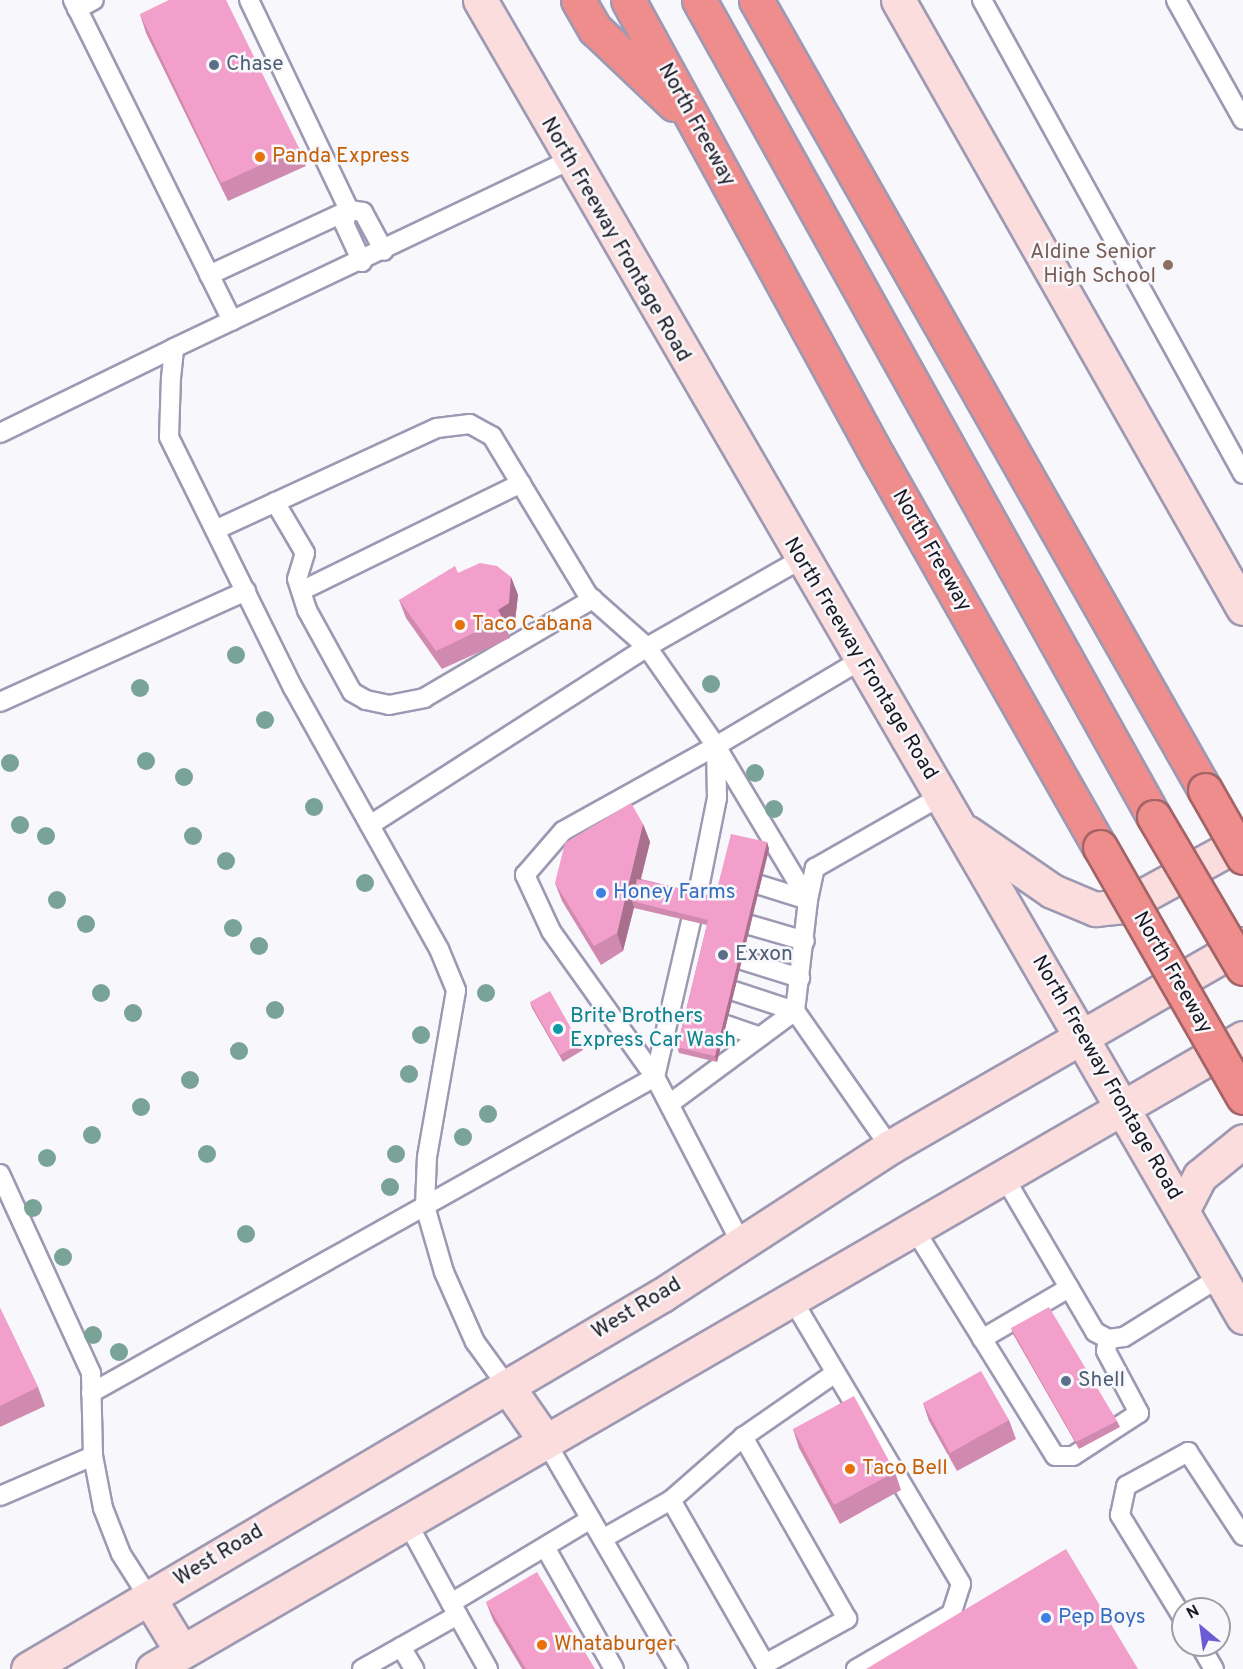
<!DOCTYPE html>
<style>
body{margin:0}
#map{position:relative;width:1243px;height:1669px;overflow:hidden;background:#f7f7fc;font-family:Overpass,sans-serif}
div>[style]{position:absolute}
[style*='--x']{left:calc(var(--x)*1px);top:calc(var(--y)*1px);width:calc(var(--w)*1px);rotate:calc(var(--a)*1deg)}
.roads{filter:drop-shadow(2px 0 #9e99b3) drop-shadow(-2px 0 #9e99b3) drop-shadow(0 2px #9e99b3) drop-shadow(0 -2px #9e99b3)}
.service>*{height:18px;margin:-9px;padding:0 9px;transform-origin:9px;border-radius:9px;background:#fff}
.secondary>*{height:33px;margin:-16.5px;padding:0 16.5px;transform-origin:16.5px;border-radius:16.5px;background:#fadddc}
.motorway>*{height:33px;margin:-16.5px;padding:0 16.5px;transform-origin:16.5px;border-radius:16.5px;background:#ee8d8c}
.bridges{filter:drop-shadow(2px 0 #a46467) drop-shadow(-2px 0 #a46467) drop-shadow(0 2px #a46467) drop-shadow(0 -2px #a46467)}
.motorway-bridge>*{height:33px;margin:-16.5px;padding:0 16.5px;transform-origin:16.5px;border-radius:16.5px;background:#ee8d8c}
.trees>*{width:18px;height:18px;margin:-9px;border-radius:50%;background:#7aa397}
.wall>*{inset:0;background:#d08aaf}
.shaded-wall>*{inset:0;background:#a9708e}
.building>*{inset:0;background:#f2a0cb}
.dots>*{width:16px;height:16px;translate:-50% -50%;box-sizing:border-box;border:3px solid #f7f7fc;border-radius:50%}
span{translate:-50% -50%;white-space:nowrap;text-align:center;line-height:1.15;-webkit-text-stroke:5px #f7f7fc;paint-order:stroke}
.service-label{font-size:21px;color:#4e5e75}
.left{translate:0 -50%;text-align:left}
.street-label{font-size:21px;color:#1a1821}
.food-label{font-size:21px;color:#c56008}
.education-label{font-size:21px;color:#785e54}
.right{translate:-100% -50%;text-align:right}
.shop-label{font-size:21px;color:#366cbe}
.culture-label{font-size:21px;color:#0d838f}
.north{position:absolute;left:1171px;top:1597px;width:60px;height:60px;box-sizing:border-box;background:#f7f7fc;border:2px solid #9f9ea4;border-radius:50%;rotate:331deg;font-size:16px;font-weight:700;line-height:24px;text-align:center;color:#1a1821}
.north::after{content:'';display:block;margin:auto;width:21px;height:27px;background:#6d5bd5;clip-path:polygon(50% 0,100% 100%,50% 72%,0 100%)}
</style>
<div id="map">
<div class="roads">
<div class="service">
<i style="--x:73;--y:0;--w:358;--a:63.6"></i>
<i style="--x:249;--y:0;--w:233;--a:64.5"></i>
<i style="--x:349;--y:210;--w:14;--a:111"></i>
<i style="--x:344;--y:223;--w:43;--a:65.2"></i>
<i style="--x:982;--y:0;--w:541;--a:61.16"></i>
<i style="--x:1176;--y:0;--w:137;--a:60.8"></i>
<i style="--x:77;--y:9;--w:19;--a:-28"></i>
<i style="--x:209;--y:275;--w:154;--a:-24.9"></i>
<i style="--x:349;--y:210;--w:14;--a:8"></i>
<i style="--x:363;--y:212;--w:44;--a:61.7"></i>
<i style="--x:0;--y:433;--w:194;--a:-26"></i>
<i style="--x:275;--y:502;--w:59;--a:59.5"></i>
<i style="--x:305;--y:553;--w:27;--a:107"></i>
<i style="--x:297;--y:579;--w:33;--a:72"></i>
<i style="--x:307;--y:610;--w:94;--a:61.2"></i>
<i style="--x:352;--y:692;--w:16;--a:30"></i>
<i style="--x:366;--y:700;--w:24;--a:12"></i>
<i style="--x:389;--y:705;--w:36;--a:-11"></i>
<i style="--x:424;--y:698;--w:196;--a:-30.4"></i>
<i style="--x:215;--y:530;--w:244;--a:-24.7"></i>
<i style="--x:437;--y:428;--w:33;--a:-7"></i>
<i style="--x:470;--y:424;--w:25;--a:29"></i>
<i style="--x:492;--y:436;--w:186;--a:58.9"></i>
<i style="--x:588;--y:595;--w:79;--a:41.4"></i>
<i style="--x:647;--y:647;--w:121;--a:55.1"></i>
<i style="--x:716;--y:746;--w:169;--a:-30.7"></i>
<i style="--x:301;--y:591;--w:245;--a:-26.1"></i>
<i style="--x:0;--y:702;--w:270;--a:-24.3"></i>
<i style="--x:716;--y:746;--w:179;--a:59.1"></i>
<i style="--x:370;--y:825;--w:329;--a:-32.7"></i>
<i style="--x:647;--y:647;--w:177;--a:-29.7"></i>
<i style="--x:760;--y:885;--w:50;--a:17.4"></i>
<i style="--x:697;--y:898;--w:102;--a:-78.7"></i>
<i style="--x:717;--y:798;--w:50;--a:-91.1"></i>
<i style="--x:750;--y:925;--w:57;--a:16.2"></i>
<i style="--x:742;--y:960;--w:61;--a:17.2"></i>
<i style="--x:734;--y:991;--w:64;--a:18.2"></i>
<i style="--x:726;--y:1025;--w:36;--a:19"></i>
<i style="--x:655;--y:1077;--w:179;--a:-125.5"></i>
<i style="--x:551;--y:931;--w:62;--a:-114.9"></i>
<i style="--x:525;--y:875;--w:58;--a:-49.2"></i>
<i style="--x:563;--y:831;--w:175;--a:-29.1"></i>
<i style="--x:655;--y:1077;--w:160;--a:-77"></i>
<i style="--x:672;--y:1102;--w:153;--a:-36.5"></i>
<i style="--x:890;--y:1147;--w:166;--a:-124.9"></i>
<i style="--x:795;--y:1011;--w:112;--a:-83.3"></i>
<i style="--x:808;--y:900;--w:33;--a:-78"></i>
<i style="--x:815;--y:868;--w:145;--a:-29.7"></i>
<i style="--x:0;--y:1174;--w:219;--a:65.4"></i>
<i style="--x:91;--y:1373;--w:83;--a:88.6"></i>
<i style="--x:93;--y:1456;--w:53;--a:79.1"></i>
<i style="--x:103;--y:1508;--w:49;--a:68.6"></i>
<i style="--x:121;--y:1554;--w:52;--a:57.5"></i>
<i style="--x:1003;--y:1175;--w:182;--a:59.6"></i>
<i style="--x:1095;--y:1332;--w:15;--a:28"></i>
<i style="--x:1108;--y:1339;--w:16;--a:-7"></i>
<i style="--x:1124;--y:1337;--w:113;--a:-32"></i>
<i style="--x:913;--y:1227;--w:269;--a:58.2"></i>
<i style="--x:1055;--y:1456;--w:18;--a:0"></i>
<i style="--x:1073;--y:1456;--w:79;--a:-33.1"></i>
<i style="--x:1139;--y:1413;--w:70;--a:-118"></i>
<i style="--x:1106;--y:1351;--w:12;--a:-81"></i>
<i style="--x:792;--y:1299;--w:331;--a:59.3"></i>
<i style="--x:961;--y:1584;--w:32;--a:108"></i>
<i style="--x:951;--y:1614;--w:110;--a:149.9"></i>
<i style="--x:982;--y:1339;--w:101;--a:-30.4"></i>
<i style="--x:507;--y:1386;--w:54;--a:-126"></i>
<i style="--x:475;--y:1342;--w:77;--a:-113.9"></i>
<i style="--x:444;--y:1272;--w:69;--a:-106.1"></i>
<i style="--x:425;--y:1206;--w:49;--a:-87.7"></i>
<i style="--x:427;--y:1157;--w:169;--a:-80.1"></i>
<i style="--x:456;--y:990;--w:44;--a:-112.5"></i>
<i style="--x:439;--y:949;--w:299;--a:-119.2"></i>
<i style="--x:293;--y:688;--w:280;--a:-116.3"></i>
<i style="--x:169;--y:437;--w:59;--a:-88.1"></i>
<i style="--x:171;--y:378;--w:30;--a:-84"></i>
<i style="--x:174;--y:348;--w:436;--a:-25.4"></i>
<i style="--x:91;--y:1393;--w:646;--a:-29.26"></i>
<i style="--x:655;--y:1077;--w:189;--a:62.6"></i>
<i style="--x:743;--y:1437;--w:111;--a:-34.7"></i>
<i style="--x:546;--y:1442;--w:263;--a:59.8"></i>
<i style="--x:0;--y:1496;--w:101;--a:-23.3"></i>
<i style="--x:407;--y:1522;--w:92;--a:61.5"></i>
<i style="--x:604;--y:1538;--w:77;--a:-29.6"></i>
<i style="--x:671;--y:1500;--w:189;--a:60.2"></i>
<i style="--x:765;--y:1664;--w:94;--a:-28.8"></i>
<i style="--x:847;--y:1619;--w:210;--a:-119.7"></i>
<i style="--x:743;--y:1437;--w:96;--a:138.8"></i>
<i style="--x:545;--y:1547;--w:140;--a:60.5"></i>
<i style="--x:1183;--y:1618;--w:121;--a:-121.5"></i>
<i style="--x:1120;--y:1515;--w:30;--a:-78"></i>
<i style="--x:1126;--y:1486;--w:71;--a:-28.7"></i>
<i style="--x:1188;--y:1452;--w:100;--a:56.8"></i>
<i style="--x:1200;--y:1645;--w:28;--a:60"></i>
<i style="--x:401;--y:1647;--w:26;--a:59"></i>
<i style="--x:362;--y:1669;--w:110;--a:-29.4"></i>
<i style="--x:488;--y:1669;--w:76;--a:-119.3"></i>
<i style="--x:451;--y:1603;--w:163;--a:-31"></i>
</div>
<div class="secondary">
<i style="--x:480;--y:0;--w:1522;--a:59.91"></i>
<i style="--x:898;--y:0;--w:699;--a:60.43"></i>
<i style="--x:968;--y:833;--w:102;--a:34.6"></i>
<i style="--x:1052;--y:891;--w:47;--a:22.7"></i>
<i style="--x:1095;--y:909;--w:29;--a:-6"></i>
<i style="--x:1124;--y:906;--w:136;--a:-28.6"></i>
<i style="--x:1182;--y:1211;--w:39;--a:-63"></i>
<i style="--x:1200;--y:1176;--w:55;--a:-39.1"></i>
<i style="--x:507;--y:1386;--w:68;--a:55.1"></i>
<i style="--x:149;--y:1598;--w:63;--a:58.6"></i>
<i style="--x:28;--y:1669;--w:736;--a:-30.54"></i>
<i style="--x:662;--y:1295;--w:272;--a:-33"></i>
<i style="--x:890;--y:1147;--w:407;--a:-29.9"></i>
<i style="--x:153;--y:1669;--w:1259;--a:-30.07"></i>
</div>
<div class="motorway">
<i style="--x:578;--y:0;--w:34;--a:60"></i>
<i style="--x:595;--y:29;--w:109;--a:43.5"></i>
<i style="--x:628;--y:0;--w:521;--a:61.32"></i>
<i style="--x:878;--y:457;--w:449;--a:60.4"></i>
<i style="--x:699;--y:0;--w:935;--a:60.89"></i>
<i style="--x:756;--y:0;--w:909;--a:60.39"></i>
</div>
</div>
<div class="bridges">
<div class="motorway-bridge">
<i style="--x:1205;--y:790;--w:77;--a:60.4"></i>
<i style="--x:1154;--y:817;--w:175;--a:59.5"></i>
<i style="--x:1100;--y:847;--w:288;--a:60.2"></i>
</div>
</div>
<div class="trees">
<i style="left:236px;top:655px"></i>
<i style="left:711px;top:684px"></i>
<i style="left:140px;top:688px"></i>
<i style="left:265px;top:720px"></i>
<i style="left:146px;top:761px"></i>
<i style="left:10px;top:763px"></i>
<i style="left:755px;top:773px"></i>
<i style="left:184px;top:777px"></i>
<i style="left:314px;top:807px"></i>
<i style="left:774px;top:809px"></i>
<i style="left:20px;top:825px"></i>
<i style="left:46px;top:836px"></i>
<i style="left:193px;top:836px"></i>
<i style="left:226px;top:861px"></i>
<i style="left:365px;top:883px"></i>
<i style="left:57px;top:900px"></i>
<i style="left:86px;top:924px"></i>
<i style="left:233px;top:928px"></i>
<i style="left:259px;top:946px"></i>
<i style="left:101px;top:993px"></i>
<i style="left:486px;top:993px"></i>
<i style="left:275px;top:1010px"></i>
<i style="left:133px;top:1013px"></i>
<i style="left:421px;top:1035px"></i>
<i style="left:239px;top:1051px"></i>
<i style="left:409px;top:1074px"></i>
<i style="left:190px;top:1080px"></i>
<i style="left:141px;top:1107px"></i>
<i style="left:488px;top:1114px"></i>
<i style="left:92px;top:1135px"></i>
<i style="left:463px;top:1137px"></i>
<i style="left:207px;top:1154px"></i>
<i style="left:396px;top:1154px"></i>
<i style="left:47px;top:1158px"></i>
<i style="left:390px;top:1187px"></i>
<i style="left:33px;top:1208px"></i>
<i style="left:246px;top:1234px"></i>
<i style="left:63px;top:1257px"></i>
<i style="left:93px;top:1335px"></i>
<i style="left:119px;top:1352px"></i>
</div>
<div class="wall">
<i style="clip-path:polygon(140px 14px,299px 148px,306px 166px,228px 201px,146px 33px)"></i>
<i style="clip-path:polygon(458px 573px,511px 577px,518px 595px,515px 621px,506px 627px,510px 638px,442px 669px,406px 618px,399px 600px)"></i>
<i style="clip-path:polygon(643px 824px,650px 842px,641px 879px,715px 897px,767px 842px,769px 849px,717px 1062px,679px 1053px,677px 1047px,707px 925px,634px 908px,623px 951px,601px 965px,562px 901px,555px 883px)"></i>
<i style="clip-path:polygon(530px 1002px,580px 1044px,583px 1050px,563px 1062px,532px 1008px)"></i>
<i style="clip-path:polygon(0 1308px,38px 1387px,45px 1406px,0 1427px)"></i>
<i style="clip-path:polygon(1011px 1328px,1117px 1421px,1120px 1427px,1079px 1449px,1013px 1334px)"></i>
<i style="clip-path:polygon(923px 1403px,1009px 1420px,1016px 1439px,957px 1471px,929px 1421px)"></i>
<i style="clip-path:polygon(793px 1429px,895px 1472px,901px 1490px,840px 1524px,799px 1448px)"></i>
<i style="clip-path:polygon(486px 1602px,595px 1669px,522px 1669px,493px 1620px)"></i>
</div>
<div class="shaded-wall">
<i style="clip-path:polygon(511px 577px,518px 595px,515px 621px,506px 627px,503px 619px,498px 610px)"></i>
<i style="clip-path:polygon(643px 824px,650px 842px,635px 902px,632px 901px,634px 907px,623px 951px,617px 933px)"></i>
<i style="clip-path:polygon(767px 842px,769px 849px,717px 1062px,715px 1056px)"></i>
</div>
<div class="building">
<i style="clip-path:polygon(169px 0,226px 0,299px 148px,221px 183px,140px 14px)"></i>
<i style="clip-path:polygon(480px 563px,497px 566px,511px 577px,509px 603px,498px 610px,503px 619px,436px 651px,399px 600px,455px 566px,458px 573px)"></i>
<i style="clip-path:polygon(631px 803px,643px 824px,617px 933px,594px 946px,555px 883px,565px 843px)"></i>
<i style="clip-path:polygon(731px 834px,767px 842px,715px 1056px,677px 1047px,708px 920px,632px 901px,637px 879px,715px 897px)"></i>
<i style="clip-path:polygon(550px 991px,580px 1044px,560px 1055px,530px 1002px)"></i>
<i style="clip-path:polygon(1049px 1307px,1117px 1421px,1076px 1442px,1011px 1328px)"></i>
<i style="clip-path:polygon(0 1308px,38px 1387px,0 1406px)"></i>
<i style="clip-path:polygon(981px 1371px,1009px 1420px,950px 1453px,923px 1403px)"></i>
<i style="clip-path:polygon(854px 1396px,895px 1472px,834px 1505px,793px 1429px)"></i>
<i style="clip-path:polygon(1066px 1549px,1138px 1669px,866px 1669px)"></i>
<i style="clip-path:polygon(537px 1572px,595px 1669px,526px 1669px,486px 1602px)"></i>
</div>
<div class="dots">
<i style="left:214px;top:65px;background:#5c6f8a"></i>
<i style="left:260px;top:157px;background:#e8710a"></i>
<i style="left:1168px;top:265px;background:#8d6e63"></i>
<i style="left:460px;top:625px;background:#e8710a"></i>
<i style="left:601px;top:893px;background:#3f7fe0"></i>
<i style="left:723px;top:955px;background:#5c6f8a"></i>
<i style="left:558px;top:1029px;background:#0f9aa8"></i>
<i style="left:1066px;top:1381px;background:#5c6f8a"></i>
<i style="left:850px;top:1469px;background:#e8710a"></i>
<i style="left:1046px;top:1618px;background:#3f7fe0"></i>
<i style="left:542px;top:1645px;background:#e8710a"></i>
</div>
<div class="service-label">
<span class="left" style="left:226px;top:65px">Chase</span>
<span class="left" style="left:735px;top:955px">Exxon</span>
<span class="left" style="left:1078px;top:1381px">Shell</span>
</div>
<div class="street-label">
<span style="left:696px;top:125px;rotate:61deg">North Freeway</span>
<span style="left:615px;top:240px;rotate:60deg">North Freeway Frontage Road</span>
<span style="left:931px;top:551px;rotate:60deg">North Freeway</span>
<span style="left:860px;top:659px;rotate:59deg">North Freeway Frontage Road</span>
<span style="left:1172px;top:973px;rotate:60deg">North Freeway</span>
<span style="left:1106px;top:1078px;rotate:60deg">North Freeway Frontage Road</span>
<span style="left:637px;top:1309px;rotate:-31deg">West Road</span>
<span style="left:219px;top:1556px;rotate:-31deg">West Road</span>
</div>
<div class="food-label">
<span class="left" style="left:272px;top:157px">Panda Express</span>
<span class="left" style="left:472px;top:625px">Taco Cabana</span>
<span class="left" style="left:862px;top:1469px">Taco Bell</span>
<span class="left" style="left:554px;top:1645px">Whataburger</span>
</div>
<div class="education-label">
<span class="right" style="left:1156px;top:265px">Aldine Senior<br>High School</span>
</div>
<div class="shop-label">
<span class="left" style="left:613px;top:893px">Honey Farms</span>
<span class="left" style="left:1058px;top:1618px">Pep Boys</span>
</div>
<div class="culture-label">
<span class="left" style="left:570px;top:1029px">Brite Brothers<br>Express Car Wash</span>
</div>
<div class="north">N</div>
</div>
